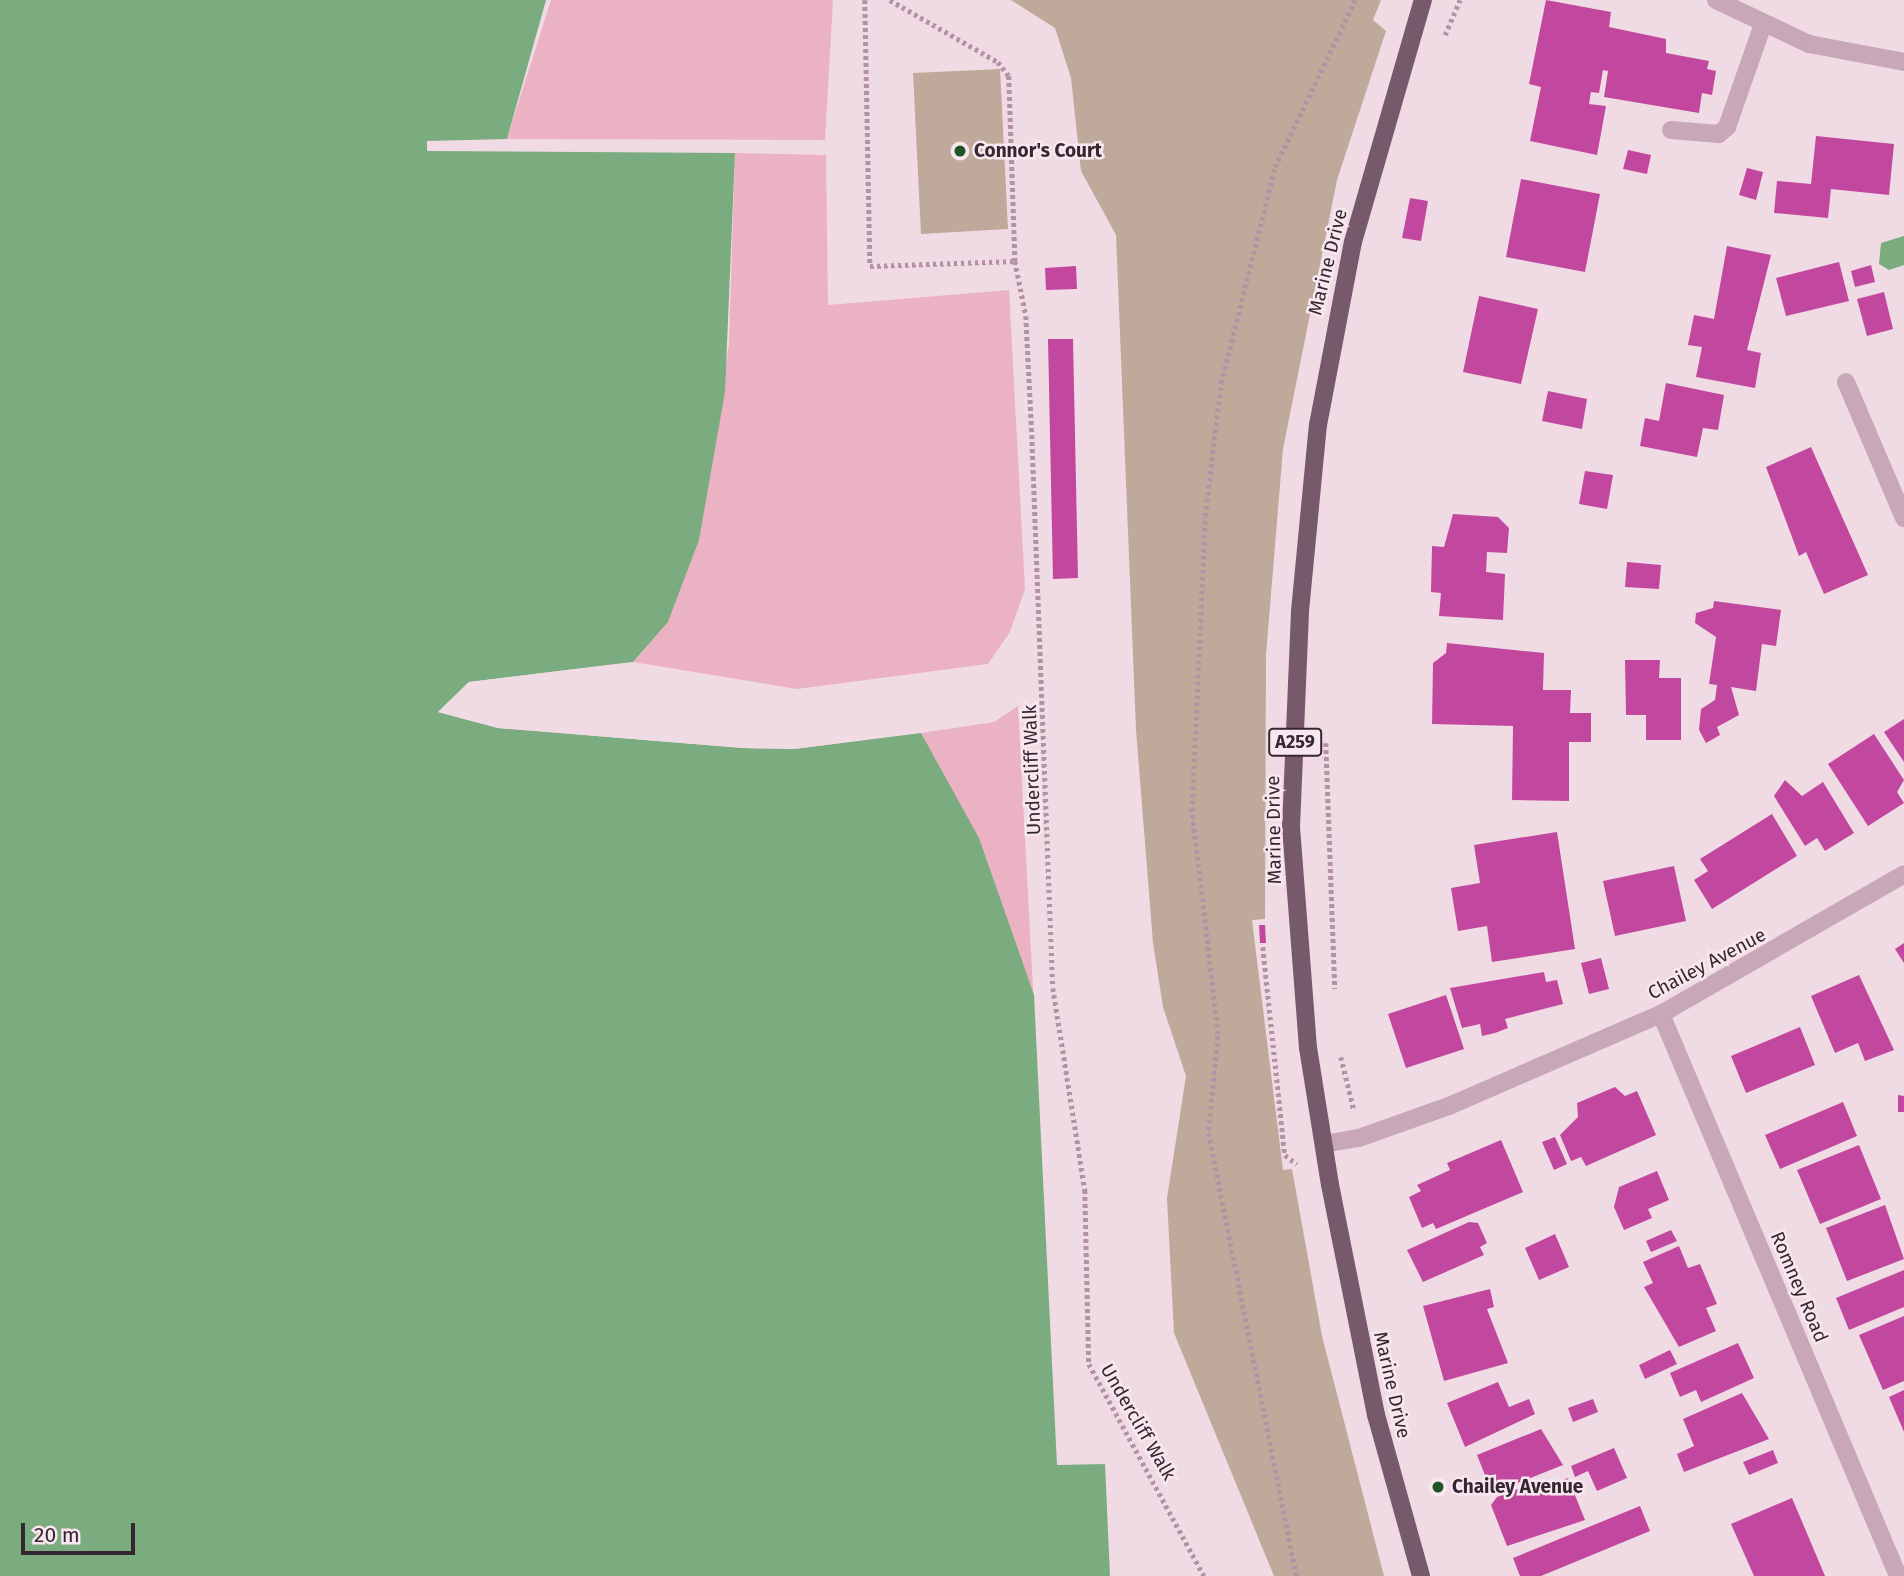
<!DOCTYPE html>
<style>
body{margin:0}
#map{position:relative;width:1904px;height:1576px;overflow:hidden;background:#f0dbe4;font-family:"Fira Sans",sans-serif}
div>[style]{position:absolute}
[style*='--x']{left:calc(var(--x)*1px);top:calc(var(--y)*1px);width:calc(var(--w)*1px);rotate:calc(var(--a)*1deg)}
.green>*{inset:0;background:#bfa99b}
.sand>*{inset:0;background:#ebb2c3}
.water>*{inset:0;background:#7bac7f}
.pier>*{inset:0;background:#f0dbe4}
.building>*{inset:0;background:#c1489e}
.path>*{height:4.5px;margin-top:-2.25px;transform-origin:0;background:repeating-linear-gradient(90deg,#b491a3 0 3.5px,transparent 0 7px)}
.service>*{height:18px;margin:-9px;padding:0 9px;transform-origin:9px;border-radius:9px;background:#c8a7b7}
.minor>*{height:18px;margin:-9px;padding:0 9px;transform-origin:9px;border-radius:9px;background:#c8a7b7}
.primary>*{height:18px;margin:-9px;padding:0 9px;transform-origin:9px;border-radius:9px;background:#76596b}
.dots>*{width:19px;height:19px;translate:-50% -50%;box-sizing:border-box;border:4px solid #f8e7ee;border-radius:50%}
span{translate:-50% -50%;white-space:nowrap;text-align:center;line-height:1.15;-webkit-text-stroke:5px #f8e7ee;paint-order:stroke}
.shield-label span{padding:2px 5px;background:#f8e7ee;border:2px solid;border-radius:5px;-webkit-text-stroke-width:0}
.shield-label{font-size:18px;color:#352730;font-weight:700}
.poi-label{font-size:19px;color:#352730;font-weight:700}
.left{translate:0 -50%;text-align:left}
.street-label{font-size:19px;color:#352730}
.scale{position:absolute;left:21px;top:1523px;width:114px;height:32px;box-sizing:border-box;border:4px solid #352730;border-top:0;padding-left:9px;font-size:21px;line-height:24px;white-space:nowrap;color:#352730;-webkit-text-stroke:5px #f8e7ee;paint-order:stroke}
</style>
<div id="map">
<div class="green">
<i style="clip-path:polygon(1011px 0,1381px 0,1373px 20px,1386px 31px,1337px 180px,1283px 449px,1266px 655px,1265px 919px,1252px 920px,1283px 1170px,1292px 1169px,1322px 1336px,1384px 1576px,1274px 1576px,1174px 1333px,1167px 1198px,1186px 1076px,1163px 1007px,1153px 943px,1136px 730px,1116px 235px,1081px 171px,1071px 78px,1055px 28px)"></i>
<i style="clip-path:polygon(1000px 69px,1008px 229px,921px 234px,913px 73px)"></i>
</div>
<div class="sand">
<i style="clip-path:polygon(551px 0,833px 0,825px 140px,507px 139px)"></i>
<i style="clip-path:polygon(735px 153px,826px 155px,828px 305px,1009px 290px,1025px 589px,1010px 632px,988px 664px,797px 689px,633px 662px,668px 622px,699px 539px,729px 344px)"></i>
<i style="clip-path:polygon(1018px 706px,1037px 1064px,921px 733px,994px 722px)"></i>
</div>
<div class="water">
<i style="clip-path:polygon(0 0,546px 0,507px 139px,427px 141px,427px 151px,735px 153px,725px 392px,699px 540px,668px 622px,633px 662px,469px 682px,438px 712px,498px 728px,743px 748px,794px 749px,921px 733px,979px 838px,1034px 995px,1057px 1465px,1105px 1464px,1110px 1576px,0 1576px)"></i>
<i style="clip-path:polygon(1904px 236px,1904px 265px,1889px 270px,1879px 264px,1881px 243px)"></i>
</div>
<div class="pier">
<i style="clip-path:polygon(633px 662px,470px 685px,445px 710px,498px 725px,569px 726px,743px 745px,925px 732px,794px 749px,743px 748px,498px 728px,438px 712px,469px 682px)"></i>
</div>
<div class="building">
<i style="clip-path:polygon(1546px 0,1611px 12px,1609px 27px,1666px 39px,1666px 53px,1709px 61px,1707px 69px,1716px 71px,1712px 95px,1702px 93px,1699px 113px,1604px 97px,1608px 71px,1603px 70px,1599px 93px,1591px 92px,1589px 104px,1606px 106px,1597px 155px,1530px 141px,1541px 87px,1529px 84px)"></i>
<i style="clip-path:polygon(1816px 136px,1894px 144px,1889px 195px,1831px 189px,1828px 218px,1774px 213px,1777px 181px,1811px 184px)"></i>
<i style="clip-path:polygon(1628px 150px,1651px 155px,1647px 174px,1623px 169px)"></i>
<i style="clip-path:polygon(1747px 168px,1763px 172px,1756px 200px,1739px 195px)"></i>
<i style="clip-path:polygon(1521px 179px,1600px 194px,1585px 272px,1506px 257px)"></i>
<i style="clip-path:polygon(1410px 198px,1428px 201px,1421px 241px,1402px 238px)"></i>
<i style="clip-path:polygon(1727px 246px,1771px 255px,1747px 350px,1761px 353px,1755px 388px,1696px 377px,1702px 347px,1688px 345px,1694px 315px,1714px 319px)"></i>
<i style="clip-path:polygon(1839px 262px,1849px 301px,1786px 316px,1776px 278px)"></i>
<i style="clip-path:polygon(1871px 265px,1875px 282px,1855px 287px,1851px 271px)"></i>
<i style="clip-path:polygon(1076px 266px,1077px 289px,1046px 290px,1045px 268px)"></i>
<i style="clip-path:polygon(1884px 292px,1893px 329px,1867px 336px,1857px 299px)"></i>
<i style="clip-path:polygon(1479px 296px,1538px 309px,1521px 384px,1463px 372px)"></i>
<i style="clip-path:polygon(1048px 339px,1073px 339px,1078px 578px,1053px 579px)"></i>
<i style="clip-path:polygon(1666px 383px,1724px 395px,1718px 430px,1703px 428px,1697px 457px,1640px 446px,1645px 418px,1659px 421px)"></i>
<i style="clip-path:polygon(1548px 391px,1587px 399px,1582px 429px,1542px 421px)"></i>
<i style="clip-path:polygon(1811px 447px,1868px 575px,1824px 594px,1806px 552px,1799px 556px,1766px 467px)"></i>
<i style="clip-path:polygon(1585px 471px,1613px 475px,1607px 509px,1579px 504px)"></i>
<i style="clip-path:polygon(1453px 514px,1498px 517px,1509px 528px,1507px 553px,1487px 552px,1486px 572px,1505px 574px,1503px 620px,1439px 616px,1441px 593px,1431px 592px,1432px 546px,1444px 547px)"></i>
<i style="clip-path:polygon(1627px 562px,1661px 565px,1659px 589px,1625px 587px)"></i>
<i style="clip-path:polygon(1714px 601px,1781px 610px,1776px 646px,1762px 644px,1756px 691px,1731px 687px,1739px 715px,1717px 727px,1720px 735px,1706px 743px,1699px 730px,1701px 709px,1715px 700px,1717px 685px,1709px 684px,1716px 637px,1695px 623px,1696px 613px,1713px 608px)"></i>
<i style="clip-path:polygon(1447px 643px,1544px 653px,1543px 690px,1571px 690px,1570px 713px,1591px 713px,1591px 742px,1569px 742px,1569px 801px,1512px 800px,1513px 726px,1432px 724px,1433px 663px,1446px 653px)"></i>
<i style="clip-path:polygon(1625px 660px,1660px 660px,1659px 678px,1681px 678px,1681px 740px,1646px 740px,1646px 715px,1626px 715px)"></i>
<i style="clip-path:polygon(1904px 719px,1904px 762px,1884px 732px)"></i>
<i style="clip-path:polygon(1874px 734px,1904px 780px,1897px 792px,1904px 803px,1868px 826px,1828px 764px)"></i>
<i style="clip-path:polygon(1785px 780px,1802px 796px,1823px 782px,1854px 833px,1825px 851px,1817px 838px,1805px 846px,1774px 796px)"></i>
<i style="clip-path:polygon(1772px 814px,1797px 856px,1712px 909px,1694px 880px,1708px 871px,1700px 859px)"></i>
<i style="clip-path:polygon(1557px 832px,1575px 949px,1492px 962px,1487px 926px,1458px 931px,1451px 888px,1480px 883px,1474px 845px)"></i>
<i style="clip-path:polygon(1674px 866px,1686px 921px,1615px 936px,1603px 881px)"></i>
<i style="clip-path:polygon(1259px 925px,1265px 925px,1266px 943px,1260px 943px)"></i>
<i style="clip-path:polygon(1904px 943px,1904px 963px,1895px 949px)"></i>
<i style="clip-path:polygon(1601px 958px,1609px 989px,1589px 994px,1581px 963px)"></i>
<i style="clip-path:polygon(1544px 972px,1546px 982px,1557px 980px,1563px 1004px,1505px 1019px,1508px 1028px,1495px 1033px,1482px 1036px,1480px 1024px,1462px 1028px,1450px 988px)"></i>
<i style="clip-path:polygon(1859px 975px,1894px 1050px,1865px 1061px,1858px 1043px,1835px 1053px,1811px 996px)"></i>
<i style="clip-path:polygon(1446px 995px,1464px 1049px,1406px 1068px,1388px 1014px)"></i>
<i style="clip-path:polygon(1800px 1027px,1815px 1065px,1746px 1093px,1731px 1056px)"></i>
<i style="clip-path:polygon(1615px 1087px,1625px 1096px,1637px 1091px,1656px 1135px,1586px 1166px,1581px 1157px,1571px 1161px,1560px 1135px,1578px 1117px,1577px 1103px)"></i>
<i style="clip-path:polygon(1898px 1095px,1904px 1096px,1904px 1112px,1898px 1112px)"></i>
<i style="clip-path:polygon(1843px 1102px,1857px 1136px,1780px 1169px,1765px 1135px)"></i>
<i style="clip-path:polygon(1555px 1137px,1567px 1164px,1554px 1170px,1542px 1142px)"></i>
<i style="clip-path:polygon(1501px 1140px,1523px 1192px,1436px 1229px,1433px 1223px,1422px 1228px,1409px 1197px,1421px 1191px,1417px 1185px,1450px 1170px,1447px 1163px)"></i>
<i style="clip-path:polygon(1859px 1145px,1881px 1199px,1820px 1224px,1797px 1170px)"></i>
<i style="clip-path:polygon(1657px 1171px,1669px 1200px,1648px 1209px,1652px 1218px,1624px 1230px,1614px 1207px,1619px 1187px)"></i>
<i style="clip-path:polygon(1885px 1205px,1904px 1259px,1847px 1281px,1826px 1228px)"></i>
<i style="clip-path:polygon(1469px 1222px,1478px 1223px,1487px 1243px,1480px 1247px,1484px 1255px,1423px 1282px,1407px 1250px)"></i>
<i style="clip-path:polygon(1671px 1230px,1677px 1241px,1651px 1252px,1646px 1241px)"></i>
<i style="clip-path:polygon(1555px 1234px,1569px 1267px,1539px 1280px,1525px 1248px)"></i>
<i style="clip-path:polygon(1679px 1246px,1688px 1268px,1700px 1264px,1717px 1304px,1706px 1308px,1716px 1331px,1679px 1347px,1644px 1287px,1653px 1283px,1643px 1262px)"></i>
<i style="clip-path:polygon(1904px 1270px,1904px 1307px,1849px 1330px,1836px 1298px)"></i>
<i style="clip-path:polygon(1490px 1289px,1494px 1307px,1487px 1309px,1508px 1363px,1444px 1381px,1423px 1306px)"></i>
<i style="clip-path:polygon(1904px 1316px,1904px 1381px,1883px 1390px,1859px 1335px)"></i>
<i style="clip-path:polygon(1738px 1343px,1754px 1378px,1701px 1402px,1696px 1390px,1680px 1397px,1670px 1373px)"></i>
<i style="clip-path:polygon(1670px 1350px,1677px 1364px,1645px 1379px,1639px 1365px)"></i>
<i style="clip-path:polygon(1498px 1382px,1509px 1407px,1529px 1399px,1535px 1414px,1465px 1447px,1447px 1403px)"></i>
<i style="clip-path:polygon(1904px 1390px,1904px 1432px,1889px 1397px)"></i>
<i style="clip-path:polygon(1742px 1393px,1769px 1439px,1684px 1472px,1677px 1454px,1694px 1446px,1683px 1419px)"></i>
<i style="clip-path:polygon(1593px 1399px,1598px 1412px,1573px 1422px,1568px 1408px)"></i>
<i style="clip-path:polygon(1541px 1429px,1563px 1465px,1492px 1493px,1477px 1455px)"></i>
<i style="clip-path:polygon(1614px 1448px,1627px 1478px,1597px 1491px,1588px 1471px,1575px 1477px,1571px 1466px)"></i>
<i style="clip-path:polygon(1773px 1450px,1778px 1463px,1749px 1475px,1743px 1462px)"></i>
<i style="clip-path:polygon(1568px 1478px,1585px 1520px,1507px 1546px,1491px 1505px,1497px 1497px,1539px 1481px,1542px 1488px)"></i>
<i style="clip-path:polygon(1792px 1498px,1825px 1576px,1754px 1576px,1731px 1524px)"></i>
<i style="clip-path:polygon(1640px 1506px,1650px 1531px,1541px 1576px,1520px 1576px,1513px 1558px)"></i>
</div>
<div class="path">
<i style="--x:865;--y:0;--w:266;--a:88.9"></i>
<i style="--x:870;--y:266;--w:145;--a:-2"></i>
<i style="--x:890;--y:0;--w:125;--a:29.9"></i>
<i style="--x:998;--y:62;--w:18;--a:52"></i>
<i style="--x:1009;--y:76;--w:185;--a:88.1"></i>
<i style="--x:1015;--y:261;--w:56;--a:78.7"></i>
<i style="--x:1026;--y:316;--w:119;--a:87.1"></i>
<i style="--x:1032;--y:435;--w:553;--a:87.83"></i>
<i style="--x:1053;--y:988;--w:205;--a:81"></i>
<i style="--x:1085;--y:1190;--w:174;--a:88.7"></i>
<i style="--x:1089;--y:1364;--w:241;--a:61.5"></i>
<i style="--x:1445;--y:35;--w:38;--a:-67"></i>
<i style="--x:1326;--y:743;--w:246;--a:87.9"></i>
<i style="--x:1263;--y:947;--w:209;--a:84"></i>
<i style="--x:1285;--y:1155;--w:15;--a:37"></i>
<i style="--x:1341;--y:1057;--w:55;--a:76.2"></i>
<i style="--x:1296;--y:1576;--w:455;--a:-101.2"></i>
<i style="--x:1208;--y:1130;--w:97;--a:-84.1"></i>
<i style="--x:1218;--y:1034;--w:225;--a:-96.7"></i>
<i style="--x:1192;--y:811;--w:295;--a:-87.5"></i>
<i style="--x:1205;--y:516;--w:134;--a:-83.1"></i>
<i style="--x:1221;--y:383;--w:223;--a:-76"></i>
<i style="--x:1275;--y:167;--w:185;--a:-64.4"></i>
</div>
<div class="service">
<i style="--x:1671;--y:130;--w:48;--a:4.8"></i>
<i style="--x:1719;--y:134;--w:11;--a:-41"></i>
<i style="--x:1727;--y:127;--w:106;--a:-70.7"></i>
</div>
<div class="minor">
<i style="--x:1716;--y:0;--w:103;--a:25.3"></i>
<i style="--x:1809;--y:44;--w:97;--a:10.7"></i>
<i style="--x:1846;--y:382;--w:148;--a:66.9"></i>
<i style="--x:1661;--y:1014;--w:610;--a:67.13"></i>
<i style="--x:1324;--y:1144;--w:36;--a:-10"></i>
<i style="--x:1359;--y:1138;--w:96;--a:-19.6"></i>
<i style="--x:1449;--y:1106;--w:231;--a:-23.5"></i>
<i style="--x:1661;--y:1014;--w:280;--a:-29.9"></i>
</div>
<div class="primary">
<i style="--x:1421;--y:1576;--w:167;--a:-105.6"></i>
<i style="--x:1376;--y:1415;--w:235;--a:-101.3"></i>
<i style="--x:1330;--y:1185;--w:139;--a:-99.1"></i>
<i style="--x:1308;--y:1048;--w:222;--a:-94.4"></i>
<i style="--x:1291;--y:827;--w:216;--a:-87.6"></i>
<i style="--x:1300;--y:611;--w:187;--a:-84.5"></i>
<i style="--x:1318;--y:425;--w:186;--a:-79.2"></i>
<i style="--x:1353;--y:242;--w:252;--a:-73.9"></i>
</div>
<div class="dots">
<i style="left:960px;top:151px;background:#1f5425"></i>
<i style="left:1438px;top:1487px;background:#1f5425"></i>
</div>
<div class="shield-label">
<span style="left:1295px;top:742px">A259</span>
</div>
<div class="poi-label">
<span class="left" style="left:974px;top:151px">Connor's Court</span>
<span class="left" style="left:1452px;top:1487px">Chailey Avenue</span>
</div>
<div class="street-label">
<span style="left:1328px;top:262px;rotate:-76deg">Marine Drive</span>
<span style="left:1032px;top:770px;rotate:-92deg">Undercliff Walk</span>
<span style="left:1274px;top:830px;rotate:-91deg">Marine Drive</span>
<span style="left:1707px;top:964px;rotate:-28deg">Chailey Avenue</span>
<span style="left:1799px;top:1287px;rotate:67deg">Romney Road</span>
<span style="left:1392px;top:1385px;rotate:77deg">Marine Drive</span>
<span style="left:1138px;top:1422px;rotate:60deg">Undercliff Walk</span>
</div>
<div class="scale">20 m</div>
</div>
